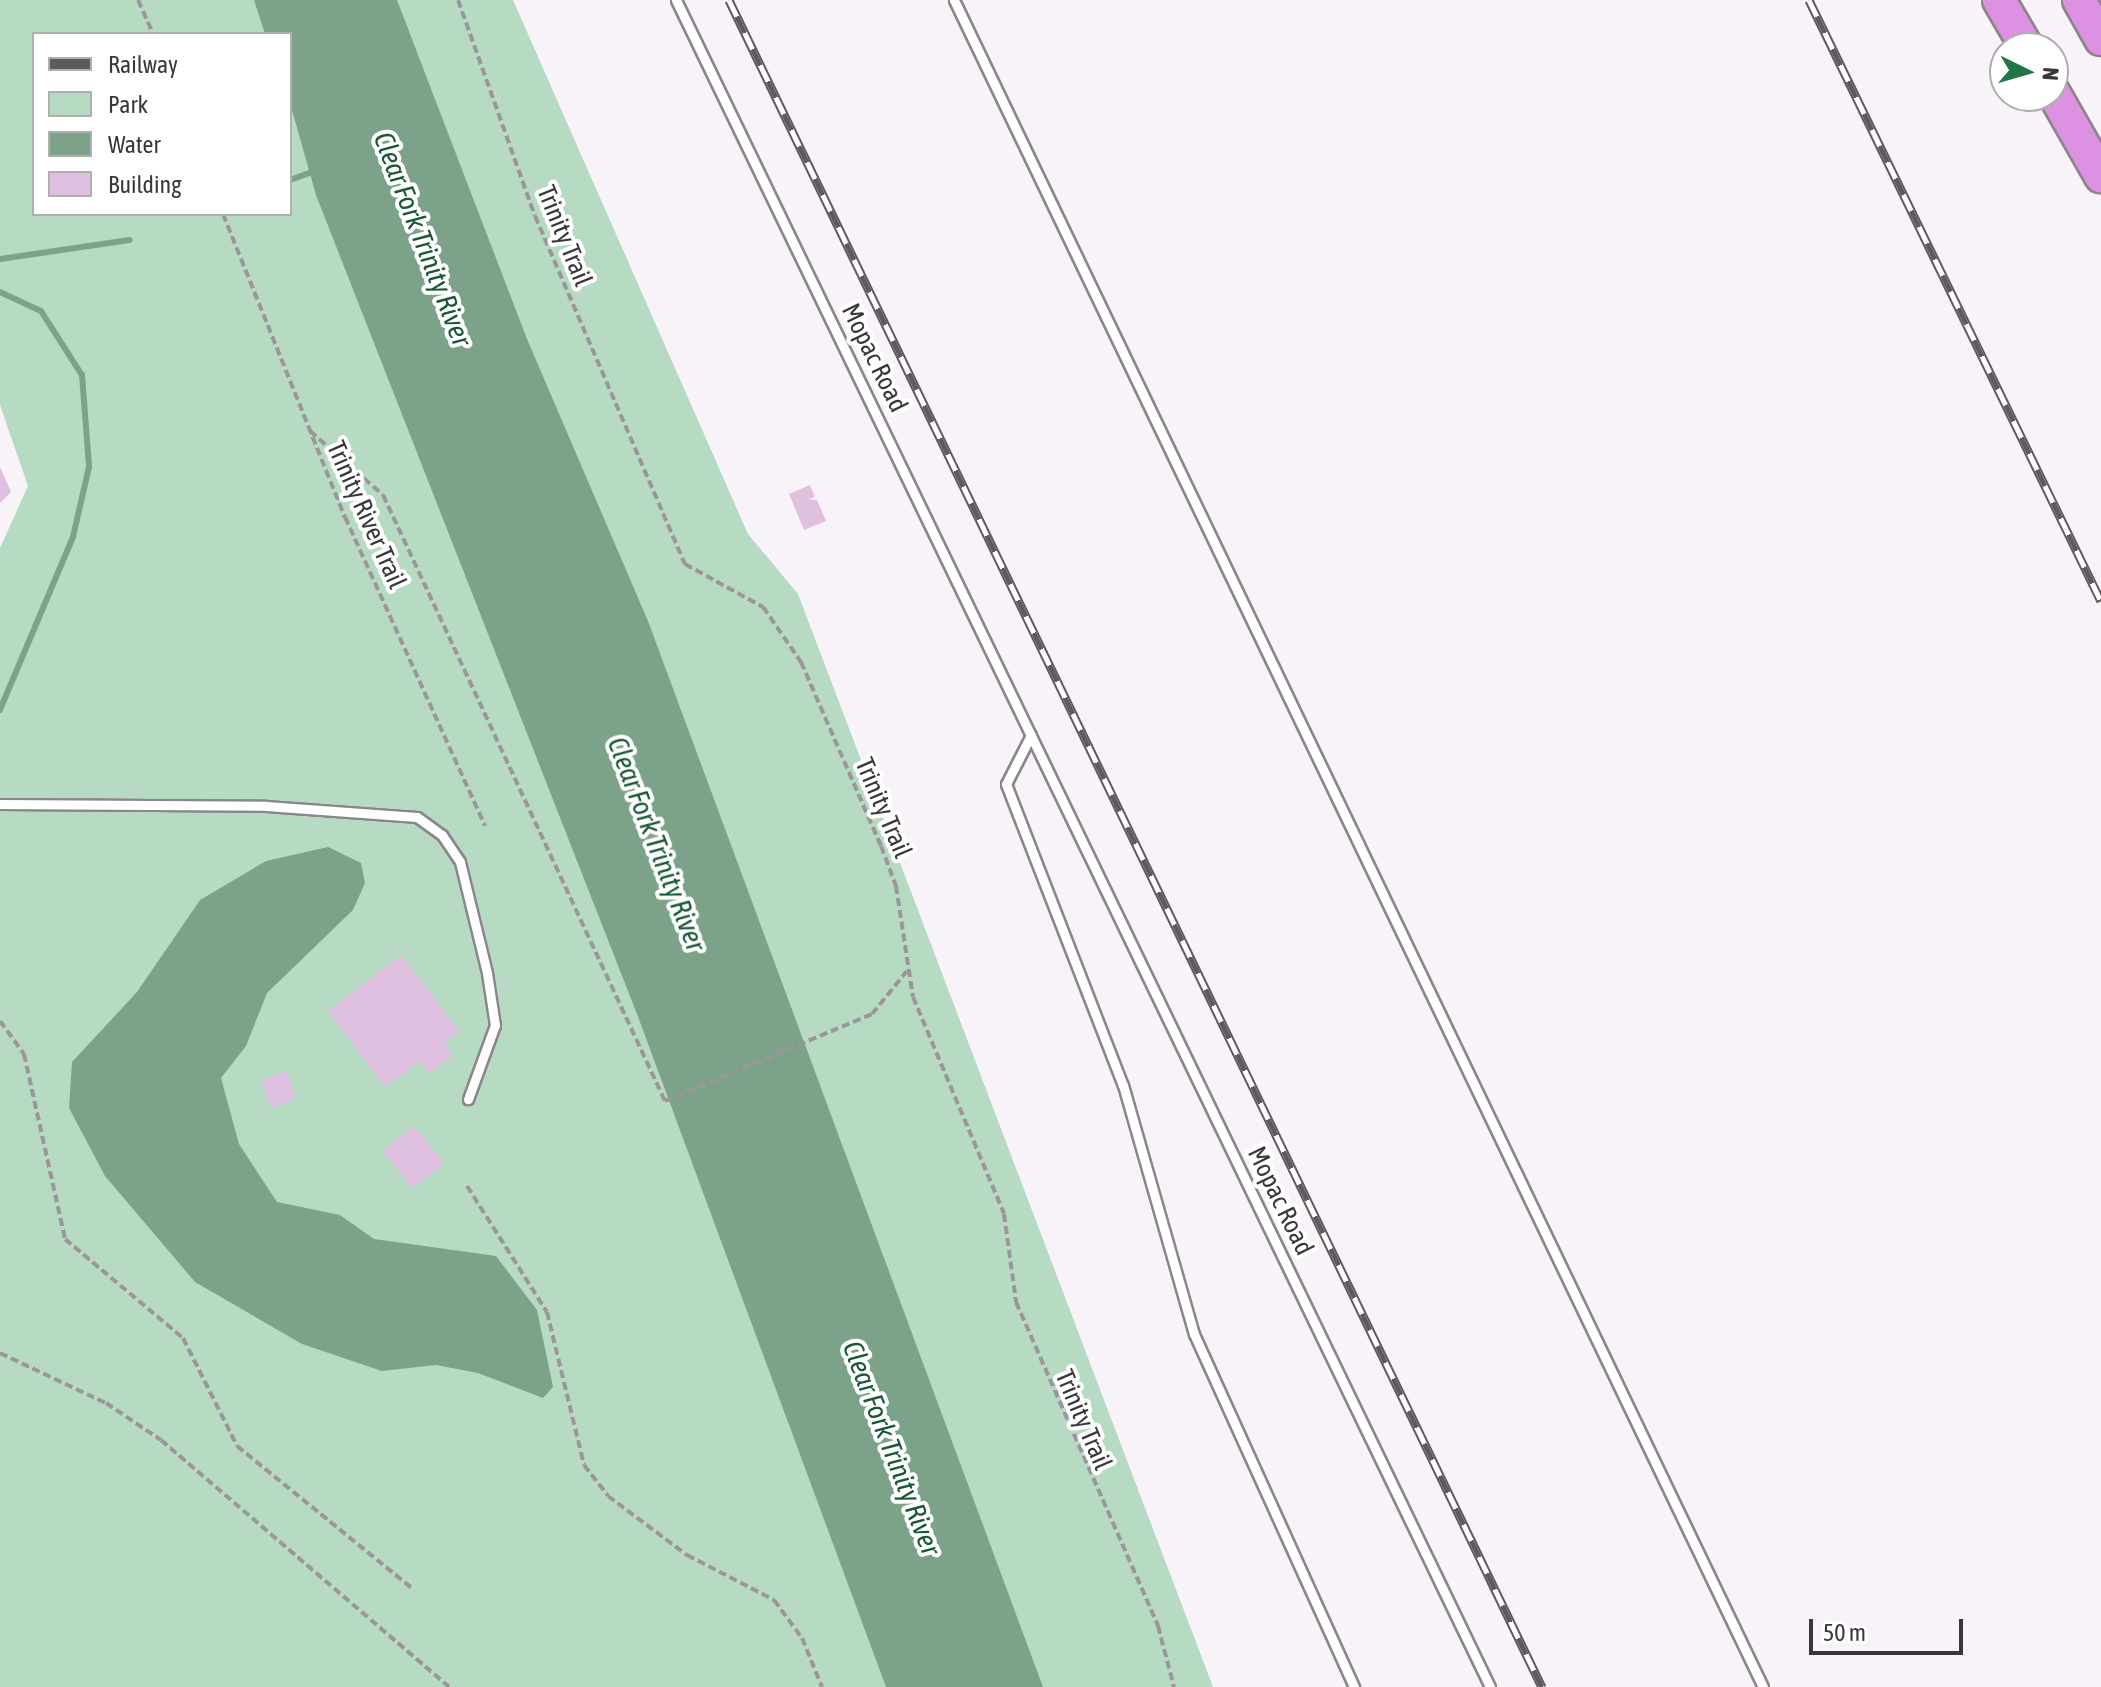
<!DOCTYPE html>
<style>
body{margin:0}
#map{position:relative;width:2101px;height:1687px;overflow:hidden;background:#f8f2f9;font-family:"Asap Condensed",sans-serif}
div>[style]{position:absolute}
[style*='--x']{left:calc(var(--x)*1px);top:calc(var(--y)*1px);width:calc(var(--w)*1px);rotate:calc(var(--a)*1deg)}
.green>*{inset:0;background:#b7dac2}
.water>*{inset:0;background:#7ca389}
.stream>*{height:6px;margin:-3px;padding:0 3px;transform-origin:3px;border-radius:3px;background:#7ca389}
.building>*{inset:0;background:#dfc0e1}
.path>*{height:4px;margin-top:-2px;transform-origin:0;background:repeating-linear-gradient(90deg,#9b969c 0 8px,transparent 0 12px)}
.roads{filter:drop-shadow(2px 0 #8c868c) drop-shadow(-2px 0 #8c868c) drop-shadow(0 2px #8c868c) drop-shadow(0 -2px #8c868c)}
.lane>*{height:9px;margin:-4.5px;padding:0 4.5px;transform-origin:4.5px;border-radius:4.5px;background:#fff}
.highway>*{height:32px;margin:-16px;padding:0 16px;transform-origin:16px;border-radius:16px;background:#dd91e2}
.rail>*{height:9px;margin-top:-4.5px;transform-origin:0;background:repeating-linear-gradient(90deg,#fff 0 18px,#5e5a5e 0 36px);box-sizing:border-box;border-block:2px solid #5e5a5e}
span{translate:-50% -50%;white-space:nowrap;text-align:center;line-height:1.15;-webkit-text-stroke:8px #fff;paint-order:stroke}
.street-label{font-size:26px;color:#3a373a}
.water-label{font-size:28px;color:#185836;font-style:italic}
.legend{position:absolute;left:32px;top:32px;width:260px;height:184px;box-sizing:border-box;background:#fff;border:2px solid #b0afb0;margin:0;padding:10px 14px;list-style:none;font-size:24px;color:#3a373a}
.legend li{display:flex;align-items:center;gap:16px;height:40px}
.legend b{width:40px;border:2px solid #b0afb0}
.north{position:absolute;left:1989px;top:32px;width:80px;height:80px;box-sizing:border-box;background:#fff;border:2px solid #b0afb0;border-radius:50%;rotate:95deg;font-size:22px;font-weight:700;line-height:32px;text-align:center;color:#3a373a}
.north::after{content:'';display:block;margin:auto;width:28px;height:36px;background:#207649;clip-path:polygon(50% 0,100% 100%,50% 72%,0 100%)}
.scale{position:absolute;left:1809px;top:1619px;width:154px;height:36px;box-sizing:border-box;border:4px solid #3a373a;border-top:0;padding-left:10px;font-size:24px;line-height:28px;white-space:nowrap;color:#3a373a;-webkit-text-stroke:6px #fff;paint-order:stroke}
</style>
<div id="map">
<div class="green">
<i style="clip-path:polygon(evenodd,0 0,513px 0,748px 534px,798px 594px,1213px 1687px,0 1687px,0 548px,28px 486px,0 405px,0 0,34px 34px,290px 34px,290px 214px,34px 214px,34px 34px)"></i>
</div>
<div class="water">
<i style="clip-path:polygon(254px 0,397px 0,527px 339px,648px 621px,1043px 1687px,886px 1687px,637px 1014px,316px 195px,290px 103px,290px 34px,265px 34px)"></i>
<i style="clip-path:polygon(328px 847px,361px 863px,365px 883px,353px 910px,267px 993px,246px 1046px,221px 1078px,239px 1144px,277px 1202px,340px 1215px,374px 1239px,496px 1256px,537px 1310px,553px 1387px,543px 1398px,478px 1373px,436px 1365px,382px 1371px,302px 1344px,195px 1282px,105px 1176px,69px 1108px,72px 1062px,137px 992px,200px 900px,266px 861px)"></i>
</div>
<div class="stream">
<i style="--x:290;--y:180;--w:29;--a:-20"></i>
<i style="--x:0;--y:259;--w:131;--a:-8.3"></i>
<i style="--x:0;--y:292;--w:45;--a:24.9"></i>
<i style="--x:41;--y:311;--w:76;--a:57.4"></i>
<i style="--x:82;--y:375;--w:92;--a:85.6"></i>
<i style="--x:89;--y:467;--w:72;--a:102.9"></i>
<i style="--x:73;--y:537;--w:188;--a:112.9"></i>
</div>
<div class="building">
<i style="clip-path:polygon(0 467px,11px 492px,0 503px)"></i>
<i style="clip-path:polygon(810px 485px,815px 497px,808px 499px,817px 500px,826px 521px,804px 530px,789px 494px)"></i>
<i style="clip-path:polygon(401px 955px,459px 1031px,444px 1043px,453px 1055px,429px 1073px,420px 1061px,385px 1087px,328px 1011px)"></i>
<i style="clip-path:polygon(286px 1071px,296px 1099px,271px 1108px,261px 1080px)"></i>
<i style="clip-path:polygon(414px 1126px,444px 1163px,412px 1188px,383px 1151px)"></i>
</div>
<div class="path">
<i style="--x:138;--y:0;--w:37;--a:66"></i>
<i style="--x:458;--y:0;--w:229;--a:70.4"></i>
<i style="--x:535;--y:216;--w:379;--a:66.7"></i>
<i style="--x:685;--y:564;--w:89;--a:28.9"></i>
<i style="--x:763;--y:607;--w:67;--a:55.4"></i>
<i style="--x:801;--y:662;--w:201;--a:66.5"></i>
<i style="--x:881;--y:846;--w:43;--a:69.4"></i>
<i style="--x:896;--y:886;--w:112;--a:81.3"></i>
<i style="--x:913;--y:997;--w:235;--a:67.2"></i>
<i style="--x:1004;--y:1214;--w:89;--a:82.2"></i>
<i style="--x:1016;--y:1302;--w:354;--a:66.3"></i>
<i style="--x:1158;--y:1626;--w:63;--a:75.3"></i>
<i style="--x:223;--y:214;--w:327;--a:68.1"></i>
<i style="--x:345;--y:517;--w:339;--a:65.6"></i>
<i style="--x:310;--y:431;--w:97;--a:41.2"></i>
<i style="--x:383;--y:495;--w:668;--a:65.05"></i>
<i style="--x:665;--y:1101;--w:225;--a:-22.8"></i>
<i style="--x:872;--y:1014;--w:55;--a:-50.9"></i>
<i style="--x:0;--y:1021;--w:41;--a:54"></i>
<i style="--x:24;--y:1054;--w:189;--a:77.5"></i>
<i style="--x:65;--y:1239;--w:154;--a:40"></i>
<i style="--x:183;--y:1338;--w:121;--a:63.4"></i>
<i style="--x:237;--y:1446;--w:225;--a:39.1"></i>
<i style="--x:467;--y:1186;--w:149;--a:57.6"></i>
<i style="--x:547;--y:1312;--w:157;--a:76.4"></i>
<i style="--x:584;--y:1465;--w:39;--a:52"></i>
<i style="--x:608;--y:1496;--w:99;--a:36.8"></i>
<i style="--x:687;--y:1555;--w:98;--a:27.3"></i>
<i style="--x:774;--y:1600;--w:47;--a:53.6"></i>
<i style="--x:802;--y:1638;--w:53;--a:67.8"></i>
<i style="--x:0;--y:1353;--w:117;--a:25.3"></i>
<i style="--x:106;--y:1403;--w:66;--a:33.9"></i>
<i style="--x:161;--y:1440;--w:379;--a:40.6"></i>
</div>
<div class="roads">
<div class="lane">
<i style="--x:676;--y:0;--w:1873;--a:64.24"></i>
<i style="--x:954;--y:0;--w:1871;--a:64.38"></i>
<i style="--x:1031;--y:735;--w:55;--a:117"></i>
<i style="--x:1006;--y:784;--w:323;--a:68.8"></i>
<i style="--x:1123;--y:1085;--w:259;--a:74.1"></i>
<i style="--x:1194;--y:1334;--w:388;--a:65.6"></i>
<i style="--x:0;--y:804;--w:266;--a:0.4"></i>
<i style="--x:266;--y:806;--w:151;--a:4.2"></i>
<i style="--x:417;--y:817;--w:31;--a:36"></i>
<i style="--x:442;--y:835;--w:32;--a:56"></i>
<i style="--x:460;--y:862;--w:114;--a:76.3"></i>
<i style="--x:487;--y:973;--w:53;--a:81.3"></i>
<i style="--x:495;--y:1025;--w:79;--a:110"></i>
</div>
<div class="highway">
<i style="--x:1999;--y:0;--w:56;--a:59.7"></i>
<i style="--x:2079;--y:0;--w:45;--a:60.6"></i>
<i style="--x:2053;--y:92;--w:97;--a:60.3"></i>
</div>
</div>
<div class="rail">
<i style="--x:729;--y:0;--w:1873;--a:64.27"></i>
<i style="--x:1809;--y:0;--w:668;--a:64.09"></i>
</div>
<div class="street-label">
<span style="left:564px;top:236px;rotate:68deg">Trinity Trail</span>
<span style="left:874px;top:358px;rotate:64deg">Mopac Road</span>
<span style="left:366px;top:515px;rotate:66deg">Trinity River Trail</span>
<span style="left:883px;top:808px;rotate:67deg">Trinity Trail</span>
<span style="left:1280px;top:1201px;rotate:64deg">Mopac Road</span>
<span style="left:1083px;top:1420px;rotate:67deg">Trinity Trail</span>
</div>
<div class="water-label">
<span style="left:423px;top:239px;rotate:69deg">Clear Fork Trinity River</span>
<span style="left:657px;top:844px;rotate:69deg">Clear Fork Trinity River</span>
<span style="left:892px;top:1448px;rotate:69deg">Clear Fork Trinity River</span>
</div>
<ul class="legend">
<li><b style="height:10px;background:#5e5a5e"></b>Railway</li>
<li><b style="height:22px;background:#b7dac2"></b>Park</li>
<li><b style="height:22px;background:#7ca389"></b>Water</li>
<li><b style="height:22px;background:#dfc0e1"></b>Building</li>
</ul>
<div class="north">N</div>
<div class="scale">50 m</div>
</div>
